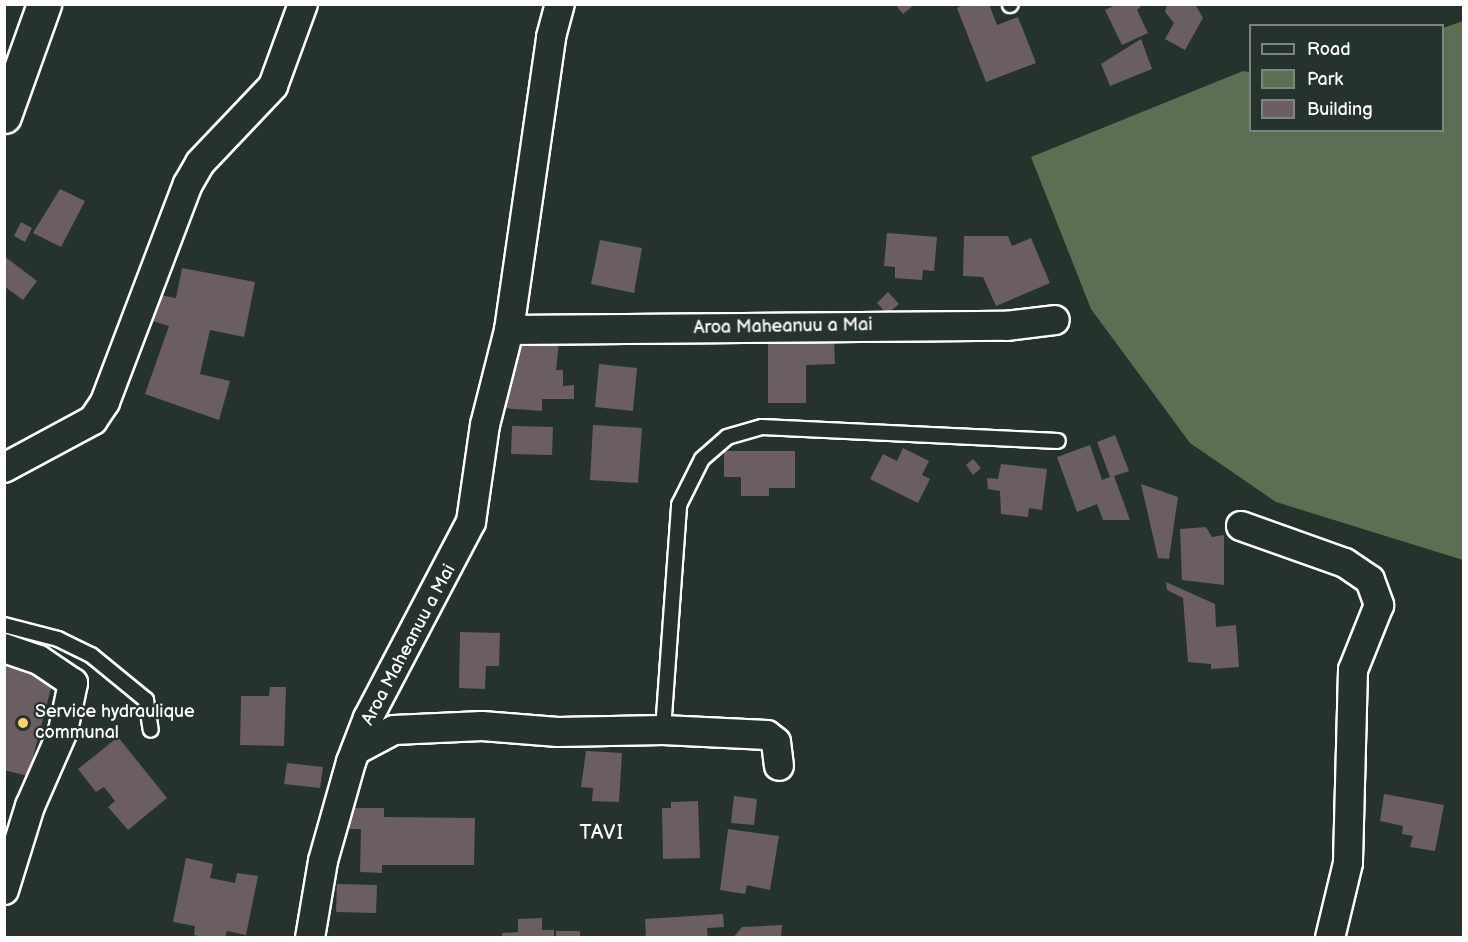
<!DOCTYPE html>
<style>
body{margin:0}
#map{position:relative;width:1468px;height:942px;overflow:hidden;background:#26332d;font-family:"Balsamiq Sans",sans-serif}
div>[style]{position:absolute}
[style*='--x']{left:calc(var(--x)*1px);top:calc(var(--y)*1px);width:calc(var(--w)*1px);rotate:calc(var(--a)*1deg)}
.green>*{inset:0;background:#5c6f52}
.building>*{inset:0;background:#6a5e60}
.roads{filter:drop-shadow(2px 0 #fff) drop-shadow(-2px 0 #fff) drop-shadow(0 2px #fff) drop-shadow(0 -2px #fff)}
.service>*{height:14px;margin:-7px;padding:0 7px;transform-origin:7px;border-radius:7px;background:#26332d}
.minor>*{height:28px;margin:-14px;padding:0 14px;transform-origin:14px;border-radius:14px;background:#26332d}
.secondary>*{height:33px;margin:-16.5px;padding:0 16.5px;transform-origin:16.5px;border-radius:16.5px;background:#26332d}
.dots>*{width:16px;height:16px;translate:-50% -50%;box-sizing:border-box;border:3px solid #26332d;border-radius:50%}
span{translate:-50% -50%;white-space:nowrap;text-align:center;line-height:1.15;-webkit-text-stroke:4.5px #26332d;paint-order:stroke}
.street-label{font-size:18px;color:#fff}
.poi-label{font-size:18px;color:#fff}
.left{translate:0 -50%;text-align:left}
.neighbourhood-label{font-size:20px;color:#fff;letter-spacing:1.5px}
.frame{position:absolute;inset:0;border:6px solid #fff;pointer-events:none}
.legend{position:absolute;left:1249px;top:24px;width:195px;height:108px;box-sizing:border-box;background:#26332d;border:2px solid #7d8581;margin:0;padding:8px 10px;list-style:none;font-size:18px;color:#fff}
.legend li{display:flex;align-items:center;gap:12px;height:30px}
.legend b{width:30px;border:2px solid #7d8581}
</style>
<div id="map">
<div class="green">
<i style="clip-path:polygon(1463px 21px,1463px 560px,1276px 502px,1190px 443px,1091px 309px,1031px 157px,1243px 71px,1250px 72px,1250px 130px,1442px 130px,1443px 28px)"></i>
</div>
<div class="building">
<i style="clip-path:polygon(895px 4px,915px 4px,903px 14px)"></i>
<i style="clip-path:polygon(964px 4px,989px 4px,997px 25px,1018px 17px,1036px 63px,986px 82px,957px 8px)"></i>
<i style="clip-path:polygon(1117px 4px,1143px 4px,1137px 10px,1148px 33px,1122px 45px,1105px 10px)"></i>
<i style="clip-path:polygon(1167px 4px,1195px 4px,1203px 18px,1185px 50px,1165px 39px,1174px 23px,1165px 12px)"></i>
<i style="clip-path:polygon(1141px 39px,1152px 69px,1110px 86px,1101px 64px)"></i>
<i style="clip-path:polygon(60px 189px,85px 201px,61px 247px,33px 233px)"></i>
<i style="clip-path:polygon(21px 222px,32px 228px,25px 242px,14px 236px)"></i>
<i style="clip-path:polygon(887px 233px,937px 237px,934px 271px,923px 270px,922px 280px,895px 278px,895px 267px,884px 266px)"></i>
<i style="clip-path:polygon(964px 236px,1008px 236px,1012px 246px,1031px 238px,1050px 283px,996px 306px,983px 277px,963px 276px)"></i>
<i style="clip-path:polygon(600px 240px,642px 248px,634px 293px,591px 284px)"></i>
<i style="clip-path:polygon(4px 256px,37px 281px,23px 300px,4px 286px)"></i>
<i style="clip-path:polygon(182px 268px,255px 282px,244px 337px,210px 330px,200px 374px,230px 381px,219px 420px,145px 394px,169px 326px,146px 319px,154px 294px,176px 298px)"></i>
<i style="clip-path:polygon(888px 292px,899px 304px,887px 314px,877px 303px)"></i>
<i style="clip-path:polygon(510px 337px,559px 342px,556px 370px,563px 370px,563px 386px,574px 385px,574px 399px,542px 399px,542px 411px,502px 408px)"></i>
<i style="clip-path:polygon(768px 341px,834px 341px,835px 364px,806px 365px,806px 403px,768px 403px)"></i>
<i style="clip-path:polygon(599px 364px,637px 368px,633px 411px,595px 407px)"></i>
<i style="clip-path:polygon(593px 425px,642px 428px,638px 483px,590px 480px)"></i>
<i style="clip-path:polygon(512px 426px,553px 427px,552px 455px,511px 454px)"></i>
<i style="clip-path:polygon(1115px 435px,1129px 471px,1114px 476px,1130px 520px,1103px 520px,1097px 504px,1077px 512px,1057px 457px,1090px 445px,1102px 480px,1110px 477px,1097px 442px)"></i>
<i style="clip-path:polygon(903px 448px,929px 461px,922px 475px,930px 479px,918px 503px,870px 479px,883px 454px,897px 461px)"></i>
<i style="clip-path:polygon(724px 451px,795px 451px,795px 488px,769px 488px,769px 496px,741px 496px,741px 477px,724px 477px)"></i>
<i style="clip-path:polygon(973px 459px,981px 468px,973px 475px,966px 465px)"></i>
<i style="clip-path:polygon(1001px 464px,1047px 469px,1042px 510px,1029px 508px,1028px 517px,1001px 514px,1000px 491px,988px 489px,987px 478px,998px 479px)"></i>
<i style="clip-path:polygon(1141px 484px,1178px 497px,1169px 559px,1158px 558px)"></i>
<i style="clip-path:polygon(1206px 527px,1212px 537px,1224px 535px,1224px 585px,1182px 580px,1180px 529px)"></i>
<i style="clip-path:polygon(1166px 582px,1215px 604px,1216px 627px,1236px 625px,1239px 667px,1211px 669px,1211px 664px,1188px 662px,1183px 598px,1167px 590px)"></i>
<i style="clip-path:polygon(460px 632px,500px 633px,499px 666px,486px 666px,485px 689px,459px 688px)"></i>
<i style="clip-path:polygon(4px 664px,54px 677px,28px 776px,4px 770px)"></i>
<i style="clip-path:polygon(270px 687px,286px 687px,284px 746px,240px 745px,241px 696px,269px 696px)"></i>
<i style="clip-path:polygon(118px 737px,167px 798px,128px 830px,108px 807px,115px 801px,104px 787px,96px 792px,78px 769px)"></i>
<i style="clip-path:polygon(586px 751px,622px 753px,619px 802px,592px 801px,593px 788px,581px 787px)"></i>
<i style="clip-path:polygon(287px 763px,323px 767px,320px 788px,284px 784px)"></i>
<i style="clip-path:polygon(1384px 794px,1444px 805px,1435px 851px,1410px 847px,1413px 836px,1402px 834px,1403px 826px,1380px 821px)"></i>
<i style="clip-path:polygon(734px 796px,757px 799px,754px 825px,731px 823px)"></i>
<i style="clip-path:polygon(698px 801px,700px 858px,663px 859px,662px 808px,671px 808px,671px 802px)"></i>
<i style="clip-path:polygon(345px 808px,384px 808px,384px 817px,475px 818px,474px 865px,382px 865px,382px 873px,360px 872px,361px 829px,345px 829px)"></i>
<i style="clip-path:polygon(728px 829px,779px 836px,770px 890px,747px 885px,745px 894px,720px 890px)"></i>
<i style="clip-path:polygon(186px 858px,213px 864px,210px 878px,235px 883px,237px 873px,258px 876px,246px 935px,227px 931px,225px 938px,205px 938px,194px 935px,195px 926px,173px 922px)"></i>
<i style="clip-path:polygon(337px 884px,377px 885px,376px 913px,336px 912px)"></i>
<i style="clip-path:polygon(723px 914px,724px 927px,707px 928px,708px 938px,640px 938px,646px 935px,645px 919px)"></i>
<i style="clip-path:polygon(542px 918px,542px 930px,554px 930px,554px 938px,502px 938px,502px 933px,518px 932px,518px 919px)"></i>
<i style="clip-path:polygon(782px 925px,781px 938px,733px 938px,742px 927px)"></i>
<i style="clip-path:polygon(556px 931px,580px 931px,580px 938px,556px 938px)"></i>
</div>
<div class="roads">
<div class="service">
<i style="--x:1010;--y:5;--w:1;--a:-45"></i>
<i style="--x:4;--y:625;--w:56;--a:14.5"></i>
<i style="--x:58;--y:639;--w:37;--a:26"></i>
<i style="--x:91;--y:655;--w:71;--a:39.3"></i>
<i style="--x:146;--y:700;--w:30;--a:81"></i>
<i style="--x:663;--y:730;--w:226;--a:-85.9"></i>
<i style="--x:679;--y:505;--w:51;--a:-63.4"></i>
<i style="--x:702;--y:459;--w:33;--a:-41"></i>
<i style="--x:727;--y:437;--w:36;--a:-16"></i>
<i style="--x:762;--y:427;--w:296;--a:2.7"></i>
</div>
<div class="minor">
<i style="--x:509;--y:330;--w:497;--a:-0.5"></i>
<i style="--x:1006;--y:326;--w:49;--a:-7"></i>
<i style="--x:4;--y:468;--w:101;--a:-28.3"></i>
<i style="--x:93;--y:420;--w:22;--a:-56"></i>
<i style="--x:105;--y:402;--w:233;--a:-69.2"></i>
<i style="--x:188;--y:184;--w:24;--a:-60"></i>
<i style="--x:200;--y:163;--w:106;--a:-46.5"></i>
<i style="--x:273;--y:86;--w:87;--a:-69.9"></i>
<i style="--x:1241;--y:526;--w:110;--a:19.6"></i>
<i style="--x:1345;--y:563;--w:30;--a:34"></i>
<i style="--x:1370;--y:580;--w:27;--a:70"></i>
<i style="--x:1379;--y:605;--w:70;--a:111.8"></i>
<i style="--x:1353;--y:670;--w:193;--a:91.5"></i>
<i style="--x:1348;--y:863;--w:77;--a:103.5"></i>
<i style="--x:4;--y:648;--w:37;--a:19"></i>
<i style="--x:39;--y:660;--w:41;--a:34.1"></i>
<i style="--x:73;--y:683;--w:49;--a:101.8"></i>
<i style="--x:63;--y:731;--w:82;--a:113.7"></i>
<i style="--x:30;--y:806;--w:88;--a:107.2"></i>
<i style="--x:356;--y:750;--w:43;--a:-27.8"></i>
<i style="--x:394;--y:730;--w:88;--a:-2.6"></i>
<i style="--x:482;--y:726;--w:76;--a:4.5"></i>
<i style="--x:558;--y:732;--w:105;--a:-1.1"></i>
<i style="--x:663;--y:730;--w:104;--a:2.8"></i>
<i style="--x:767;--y:735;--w:11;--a:38"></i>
<i style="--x:776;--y:742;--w:24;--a:83"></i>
<i style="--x:310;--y:938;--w:78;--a:-80.4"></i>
<i style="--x:323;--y:861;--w:103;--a:-74.2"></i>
<i style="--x:351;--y:762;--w:47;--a:-68.9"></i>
<i style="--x:368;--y:718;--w:221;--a:-62.3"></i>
<i style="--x:471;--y:522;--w:98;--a:-81.8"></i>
<i style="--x:485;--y:425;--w:98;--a:-75.8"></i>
<i style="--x:509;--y:330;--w:296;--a:-81.8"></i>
<i style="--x:551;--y:37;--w:34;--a:-75"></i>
</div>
<div class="secondary">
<i style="--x:4;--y:116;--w:119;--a:-70.3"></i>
</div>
</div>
<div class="dots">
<i style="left:23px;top:723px;background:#ffd166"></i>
</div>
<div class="street-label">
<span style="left:783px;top:327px;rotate:-1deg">Aroa Maheanuu a Mai</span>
<span style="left:409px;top:645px;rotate:-62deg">Aroa Maheanuu a Mai</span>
</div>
<div class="poi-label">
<span class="left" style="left:35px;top:723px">Service hydraulique<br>communal</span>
</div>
<div class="neighbourhood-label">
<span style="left:602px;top:833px">TAVI</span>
</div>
<div class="frame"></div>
<ul class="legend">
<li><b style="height:8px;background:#26332d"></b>Road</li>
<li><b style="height:16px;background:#5c6f52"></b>Park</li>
<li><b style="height:16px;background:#6a5e60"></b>Building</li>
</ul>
</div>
